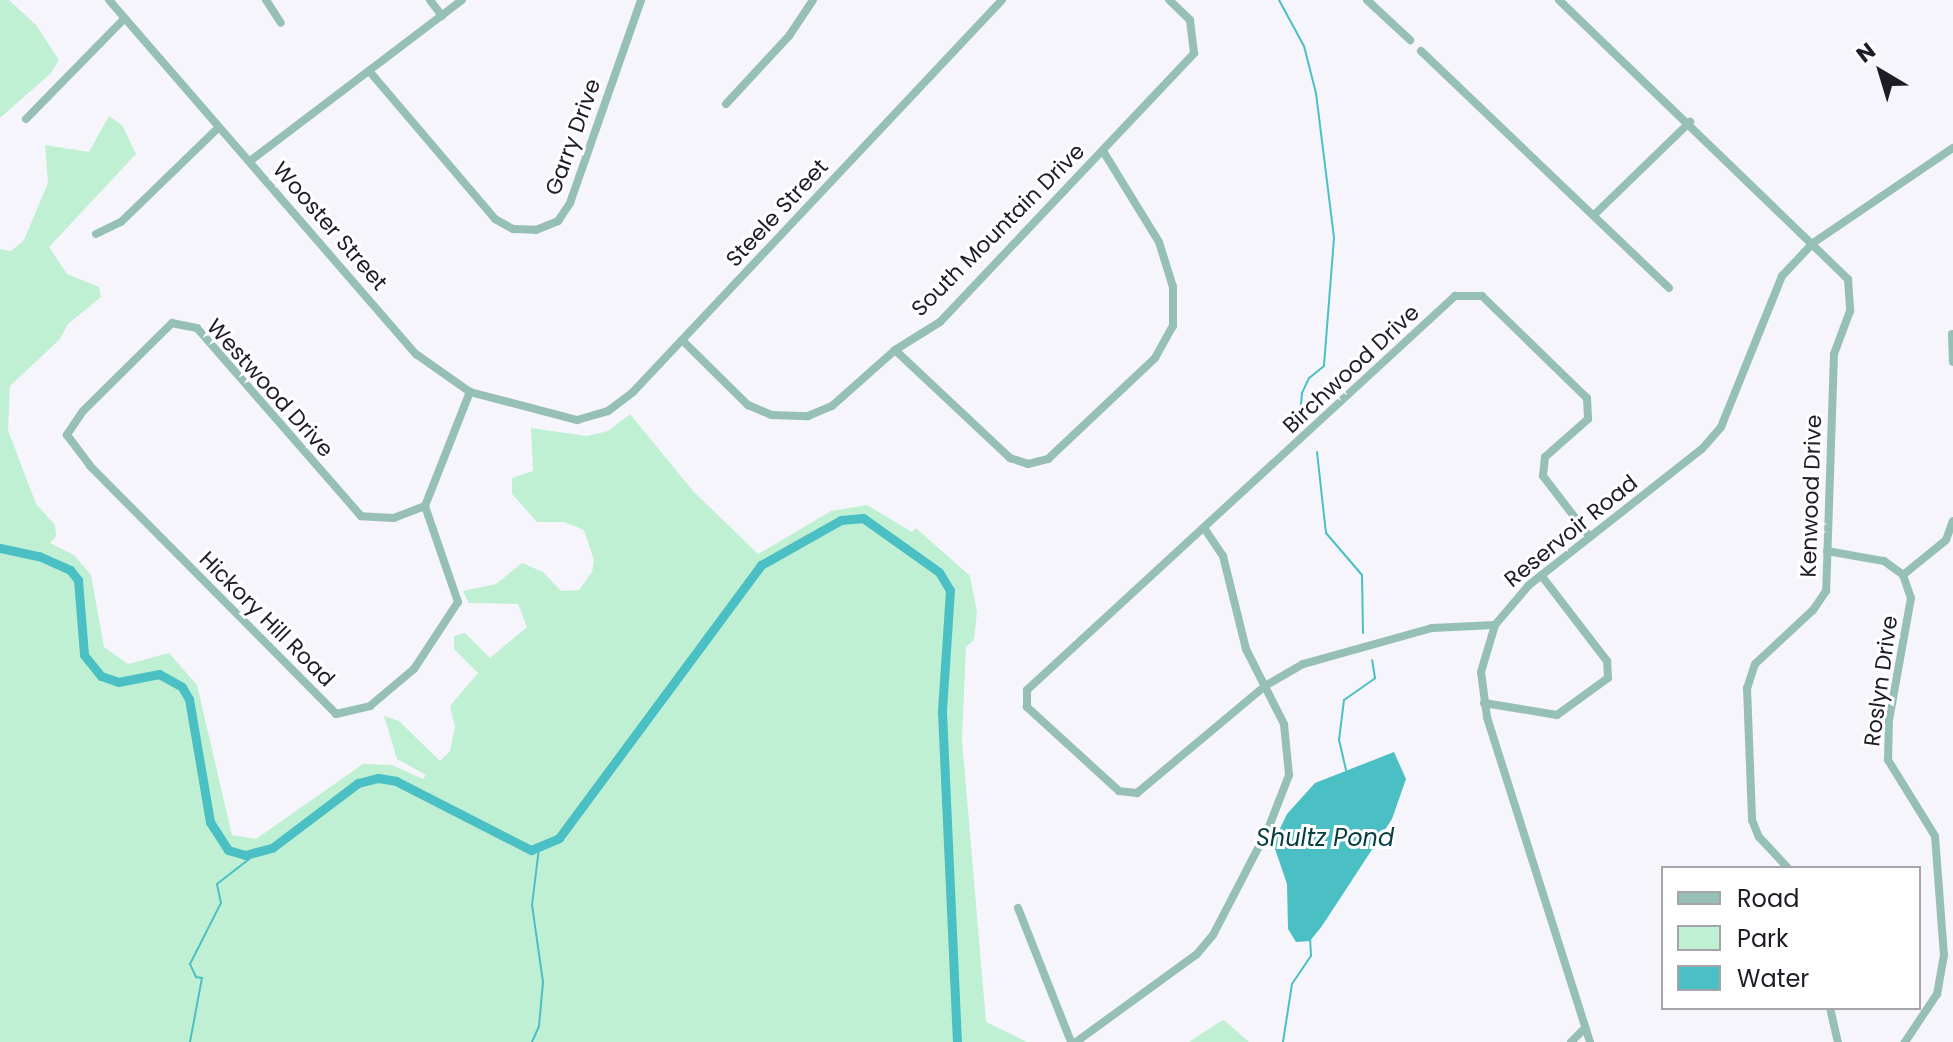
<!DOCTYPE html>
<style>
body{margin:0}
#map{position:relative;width:1953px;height:1042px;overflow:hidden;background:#f6f5fb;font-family:Poppins,sans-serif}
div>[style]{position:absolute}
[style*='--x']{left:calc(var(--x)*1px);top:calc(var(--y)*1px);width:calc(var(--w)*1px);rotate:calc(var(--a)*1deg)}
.green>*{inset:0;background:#c0f0d3}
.water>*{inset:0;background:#4ac0c5}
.stream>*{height:2px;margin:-1px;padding:0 1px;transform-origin:1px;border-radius:1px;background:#4ac0c5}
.canal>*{height:9px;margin:-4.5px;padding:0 4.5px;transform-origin:4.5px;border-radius:4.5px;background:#4ac0c5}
.street>*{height:8px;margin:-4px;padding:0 4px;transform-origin:4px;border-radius:4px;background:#96c0b5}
span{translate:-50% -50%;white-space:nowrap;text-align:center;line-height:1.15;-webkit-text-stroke:6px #fff;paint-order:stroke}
.street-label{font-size:22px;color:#1f1c26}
.water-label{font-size:24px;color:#073f41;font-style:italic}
.legend{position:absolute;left:1661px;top:866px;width:260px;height:144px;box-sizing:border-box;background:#fff;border:2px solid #a5a4a8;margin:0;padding:10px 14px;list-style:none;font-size:24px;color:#1f1c26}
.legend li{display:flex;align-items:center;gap:16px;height:40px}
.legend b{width:40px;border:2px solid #a5a4a8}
.north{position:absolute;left:1841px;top:32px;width:80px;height:80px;-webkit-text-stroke:6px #fff;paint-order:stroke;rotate:322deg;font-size:22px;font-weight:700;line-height:32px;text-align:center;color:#1f1c26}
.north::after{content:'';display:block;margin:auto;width:28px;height:36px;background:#1f1c26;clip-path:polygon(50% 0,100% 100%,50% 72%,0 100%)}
</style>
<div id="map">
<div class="green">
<i style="clip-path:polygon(0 0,9px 0,36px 25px,59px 60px,51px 73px,0 118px)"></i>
<i style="clip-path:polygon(109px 116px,122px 125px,136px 154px,49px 247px,67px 274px,99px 287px,101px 297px,68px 324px,60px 339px,10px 386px,8px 430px,36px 504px,55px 525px,56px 536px,50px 543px,74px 555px,91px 575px,104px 647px,128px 664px,169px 653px,197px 685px,232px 835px,256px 839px,363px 764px,392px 765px,423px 779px,426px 775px,397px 759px,384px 716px,399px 721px,440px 761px,450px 751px,455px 727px,450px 706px,478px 673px,454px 649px,454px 636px,465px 633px,490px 658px,527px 627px,518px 604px,469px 603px,463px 591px,496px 584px,522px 563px,543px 572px,561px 591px,579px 590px,592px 572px,594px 560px,584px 530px,564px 522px,537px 522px,512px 494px,512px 478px,533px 471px,531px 428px,587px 436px,608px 431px,630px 414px,693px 491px,758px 554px,831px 511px,867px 505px,912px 532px,916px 528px,970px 576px,977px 612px,974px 640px,966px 647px,962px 739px,986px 1022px,1027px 1042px,0 1042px,0 249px,11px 251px,24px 240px,48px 183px,45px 145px,89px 152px)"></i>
<i style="clip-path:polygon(1224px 1020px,1249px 1042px,1189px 1042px,1218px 1023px)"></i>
</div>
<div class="water">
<i style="clip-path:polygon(1394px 752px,1406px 779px,1392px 819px,1322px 926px,1310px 941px,1296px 942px,1288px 929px,1287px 884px,1273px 843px,1287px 814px,1315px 783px)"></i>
</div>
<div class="stream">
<i style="--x:1279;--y:0;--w:52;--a:61.5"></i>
<i style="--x:1304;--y:46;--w:49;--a:75.7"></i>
<i style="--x:1316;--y:93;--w:146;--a:82.9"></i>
<i style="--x:1334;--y:238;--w:128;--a:94.5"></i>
<i style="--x:1324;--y:366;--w:19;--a:141"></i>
<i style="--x:1309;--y:378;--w:17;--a:115"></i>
<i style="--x:1302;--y:393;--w:34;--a:95"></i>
<i style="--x:1317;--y:452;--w:81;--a:83.7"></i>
<i style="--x:1326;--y:533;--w:55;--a:49.4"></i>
<i style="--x:1362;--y:575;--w:58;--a:89"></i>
<i style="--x:1346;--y:770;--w:31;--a:-103"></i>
<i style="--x:1339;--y:740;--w:40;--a:-82.9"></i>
<i style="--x:1344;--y:700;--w:38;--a:-35"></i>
<i style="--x:1375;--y:678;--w:18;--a:-99"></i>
<i style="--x:190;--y:1042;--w:65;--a:-79.4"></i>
<i style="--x:202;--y:978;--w:6;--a:-171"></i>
<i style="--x:196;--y:977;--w:14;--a:-115"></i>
<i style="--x:190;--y:964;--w:68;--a:-63.1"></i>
<i style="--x:221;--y:903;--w:19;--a:-102"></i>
<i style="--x:217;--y:884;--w:51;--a:-37.8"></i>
<i style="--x:532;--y:1042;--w:17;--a:-66"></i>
<i style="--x:539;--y:1026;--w:44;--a:-84.8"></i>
<i style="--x:543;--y:982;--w:78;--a:-98.1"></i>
<i style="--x:532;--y:905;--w:57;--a:-83"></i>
<i style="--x:1283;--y:1042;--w:59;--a:-81.2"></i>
<i style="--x:1292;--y:984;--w:34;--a:-56"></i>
<i style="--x:1311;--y:956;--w:18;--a:-93"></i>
</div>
<div class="canal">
<i style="--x:0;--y:548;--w:40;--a:12"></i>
<i style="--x:39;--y:556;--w:34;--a:24"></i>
<i style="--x:70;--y:570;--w:13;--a:51"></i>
<i style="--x:78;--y:580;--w:75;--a:85.4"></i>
<i style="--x:84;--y:655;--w:27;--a:51"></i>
<i style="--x:101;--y:676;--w:18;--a:19"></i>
<i style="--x:118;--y:682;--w:42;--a:-11"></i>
<i style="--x:159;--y:674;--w:26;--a:29"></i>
<i style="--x:182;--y:687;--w:14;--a:60"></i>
<i style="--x:189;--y:699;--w:125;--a:80.3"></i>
<i style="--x:210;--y:822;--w:33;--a:57"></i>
<i style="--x:228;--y:850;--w:18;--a:16"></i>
<i style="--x:245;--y:855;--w:28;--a:-15"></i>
<i style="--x:272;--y:848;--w:108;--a:-37.1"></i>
<i style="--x:358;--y:783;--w:21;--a:-14"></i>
<i style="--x:378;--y:778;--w:18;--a:9"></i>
<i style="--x:396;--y:781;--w:152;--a:27.1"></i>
<i style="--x:531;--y:850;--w:30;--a:-23"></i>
<i style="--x:559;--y:838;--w:340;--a:-53.5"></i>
<i style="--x:761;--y:565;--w:92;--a:-29.4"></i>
<i style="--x:841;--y:520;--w:22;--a:-5"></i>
<i style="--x:863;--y:518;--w:93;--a:35.4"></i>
<i style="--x:939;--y:572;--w:21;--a:59"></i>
<i style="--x:950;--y:590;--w:122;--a:93.8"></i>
<i style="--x:942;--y:712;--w:330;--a:87.4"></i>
</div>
<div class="street">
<i style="--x:109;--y:0;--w:469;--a:49.1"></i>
<i style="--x:416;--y:354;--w:66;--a:35.1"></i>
<i style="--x:470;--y:392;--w:111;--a:14.7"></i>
<i style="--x:577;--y:420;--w:32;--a:-16"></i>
<i style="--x:608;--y:411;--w:31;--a:-37"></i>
<i style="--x:633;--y:392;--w:538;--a:-46.73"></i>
<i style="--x:266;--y:0;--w:27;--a:57"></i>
<i style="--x:430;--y:0;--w:20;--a:53"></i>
<i style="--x:1367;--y:0;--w:59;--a:42.9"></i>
<i style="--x:1559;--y:0;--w:402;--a:44"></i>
<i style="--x:1848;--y:279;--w:32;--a:86"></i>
<i style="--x:1850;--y:311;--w:46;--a:110.4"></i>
<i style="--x:1834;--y:354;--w:237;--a:91.9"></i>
<i style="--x:1826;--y:591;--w:23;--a:124"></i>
<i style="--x:1813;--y:610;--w:79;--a:137"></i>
<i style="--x:1755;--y:664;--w:25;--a:108"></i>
<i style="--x:1747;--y:688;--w:132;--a:87.8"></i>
<i style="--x:1752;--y:820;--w:18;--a:68"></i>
<i style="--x:1759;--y:837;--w:42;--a:46.9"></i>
<i style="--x:1421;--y:51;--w:343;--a:43.7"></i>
<i style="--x:370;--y:72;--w:193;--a:49.6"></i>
<i style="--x:495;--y:219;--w:21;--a:29"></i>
<i style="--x:513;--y:229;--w:23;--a:2"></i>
<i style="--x:536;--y:230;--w:24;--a:-22"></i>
<i style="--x:558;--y:221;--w:22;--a:-56"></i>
<i style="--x:570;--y:203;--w:215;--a:-70.7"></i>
<i style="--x:726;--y:104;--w:93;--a:-47.2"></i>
<i style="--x:789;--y:36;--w:43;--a:-56.3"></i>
<i style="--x:26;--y:119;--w:141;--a:-45.6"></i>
<i style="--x:250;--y:161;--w:266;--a:-37.2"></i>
<i style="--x:1594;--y:215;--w:134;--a:-44.1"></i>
<i style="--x:96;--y:234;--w:28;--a:-26"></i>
<i style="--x:121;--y:222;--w:136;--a:-44.1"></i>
<i style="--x:1952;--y:334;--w:28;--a:88"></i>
<i style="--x:682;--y:340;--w:93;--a:44.6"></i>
<i style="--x:748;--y:405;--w:25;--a:23"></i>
<i style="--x:771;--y:415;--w:37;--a:2"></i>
<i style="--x:808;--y:416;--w:26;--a:-23"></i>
<i style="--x:832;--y:406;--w:84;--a:-41.6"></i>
<i style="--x:895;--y:350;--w:53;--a:-31.9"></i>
<i style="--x:940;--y:322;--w:370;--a:-46.6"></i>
<i style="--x:1194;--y:53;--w:33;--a:-97"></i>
<i style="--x:1190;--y:20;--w:29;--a:-136"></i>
<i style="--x:895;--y:350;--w:158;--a:43.2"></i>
<i style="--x:1010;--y:458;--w:19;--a:18"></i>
<i style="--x:1028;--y:464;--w:21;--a:-14"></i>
<i style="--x:1048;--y:459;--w:147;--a:-43.3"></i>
<i style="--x:1155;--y:358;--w:37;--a:-61"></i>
<i style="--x:1173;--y:326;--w:39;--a:-90"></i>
<i style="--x:1173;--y:287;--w:47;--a:-107.3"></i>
<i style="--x:1159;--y:242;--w:107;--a:-121.6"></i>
<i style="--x:425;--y:506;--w:33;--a:159"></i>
<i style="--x:394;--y:518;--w:33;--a:-177"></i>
<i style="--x:361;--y:516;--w:249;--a:-131.1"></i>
<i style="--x:197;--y:328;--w:25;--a:-169"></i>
<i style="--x:172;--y:323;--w:125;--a:135.3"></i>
<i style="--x:83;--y:411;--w:29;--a:124"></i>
<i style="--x:67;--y:435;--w:39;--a:53"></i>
<i style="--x:90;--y:466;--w:349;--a:45.2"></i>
<i style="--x:336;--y:714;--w:35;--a:-13"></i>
<i style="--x:370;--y:706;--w:57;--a:-40.1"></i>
<i style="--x:414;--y:669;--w:80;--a:-56.7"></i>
<i style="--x:458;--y:602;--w:102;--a:-109"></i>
<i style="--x:425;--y:506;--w:123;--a:-68.5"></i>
<i style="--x:1827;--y:551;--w:58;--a:10"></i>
<i style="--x:1884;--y:561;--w:24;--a:36"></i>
<i style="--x:1903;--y:575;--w:24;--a:71"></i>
<i style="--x:1911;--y:598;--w:124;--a:100.2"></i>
<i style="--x:1889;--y:720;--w:40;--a:91.4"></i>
<i style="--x:1888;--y:760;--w:89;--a:58.3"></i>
<i style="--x:1935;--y:836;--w:119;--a:85.7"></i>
<i style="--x:1944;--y:955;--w:40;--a:100"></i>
<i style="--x:1937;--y:994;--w:58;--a:123.7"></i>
<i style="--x:1903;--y:575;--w:55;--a:-39.1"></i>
<i style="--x:1946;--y:540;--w:20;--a:-70"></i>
<i style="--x:1495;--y:625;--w:63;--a:177.3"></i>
<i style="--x:1432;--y:628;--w:134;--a:164.4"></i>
<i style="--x:1303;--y:664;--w:44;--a:149.9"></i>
<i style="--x:1265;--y:686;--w:167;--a:140.1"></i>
<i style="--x:1137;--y:793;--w:18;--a:-174"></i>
<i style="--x:1119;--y:791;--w:125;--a:-137.6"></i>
<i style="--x:1027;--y:707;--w:17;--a:-90"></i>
<i style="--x:1027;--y:690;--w:582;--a:-42.63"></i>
<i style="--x:1455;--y:296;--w:27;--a:0"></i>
<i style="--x:1482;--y:296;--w:146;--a:44.2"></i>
<i style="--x:1587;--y:398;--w:21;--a:87"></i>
<i style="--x:1588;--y:419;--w:57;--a:138.5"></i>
<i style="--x:1545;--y:457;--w:19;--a:96"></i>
<i style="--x:1543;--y:476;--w:77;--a:52.4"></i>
<i style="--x:1484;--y:703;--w:74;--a:9.3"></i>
<i style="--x:1557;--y:715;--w:63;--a:-36"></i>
<i style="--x:1608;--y:678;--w:17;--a:-93"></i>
<i style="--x:1607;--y:661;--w:108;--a:-127.5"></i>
<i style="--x:1018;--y:908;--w:144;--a:68.4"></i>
<i style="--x:1830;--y:1008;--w:35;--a:77"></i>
<i style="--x:1076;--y:1042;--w:150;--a:-36"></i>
<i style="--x:1197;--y:954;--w:25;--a:-50"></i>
<i style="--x:1213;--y:935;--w:119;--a:-62.6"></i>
<i style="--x:1268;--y:829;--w:58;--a:-68.7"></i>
<i style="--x:1289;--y:775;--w:51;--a:-95.6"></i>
<i style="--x:1284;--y:724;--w:84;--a:-116.9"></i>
<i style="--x:1246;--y:649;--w:96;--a:-103.9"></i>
<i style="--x:1223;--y:556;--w:32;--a:-124"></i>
<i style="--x:1571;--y:1042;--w:20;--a:-45"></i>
<i style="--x:1590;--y:1042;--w:341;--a:-107.6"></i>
<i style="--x:1487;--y:717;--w:45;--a:-97.6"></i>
<i style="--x:1481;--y:672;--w:49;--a:-73.4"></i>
<i style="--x:1495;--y:625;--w:52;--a:-49.6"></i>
<i style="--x:1529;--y:585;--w:220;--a:-38.2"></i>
<i style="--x:1702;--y:449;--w:29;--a:-49"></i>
<i style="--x:1721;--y:427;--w:163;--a:-68"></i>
<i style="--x:1782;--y:276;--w:45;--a:-46.8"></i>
<i style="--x:1813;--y:243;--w:169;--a:-34.2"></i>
</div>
<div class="street-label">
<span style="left:573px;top:137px;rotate:-70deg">Garry Drive</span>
<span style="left:777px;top:213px;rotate:-47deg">Steele Street</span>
<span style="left:330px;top:226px;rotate:49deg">Wooster Street</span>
<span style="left:998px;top:230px;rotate:-45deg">South Mountain Drive</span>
<span style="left:1351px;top:369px;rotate:-43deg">Birchwood Drive</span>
<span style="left:270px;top:388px;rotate:48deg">Westwood Drive</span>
<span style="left:1811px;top:496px;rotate:-88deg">Kenwood Drive</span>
<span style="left:1571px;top:531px;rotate:-39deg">Reservoir Road</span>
<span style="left:267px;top:619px;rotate:45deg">Hickory Hill Road</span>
<span style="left:1881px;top:681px;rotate:-82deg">Roslyn Drive</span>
</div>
<div class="water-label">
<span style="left:1325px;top:838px">Shultz Pond</span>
</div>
<ul class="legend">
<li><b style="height:10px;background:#96c0b5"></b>Road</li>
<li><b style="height:22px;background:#c0f0d3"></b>Park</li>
<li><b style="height:22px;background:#4ac0c5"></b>Water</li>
</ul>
<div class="north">N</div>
</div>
